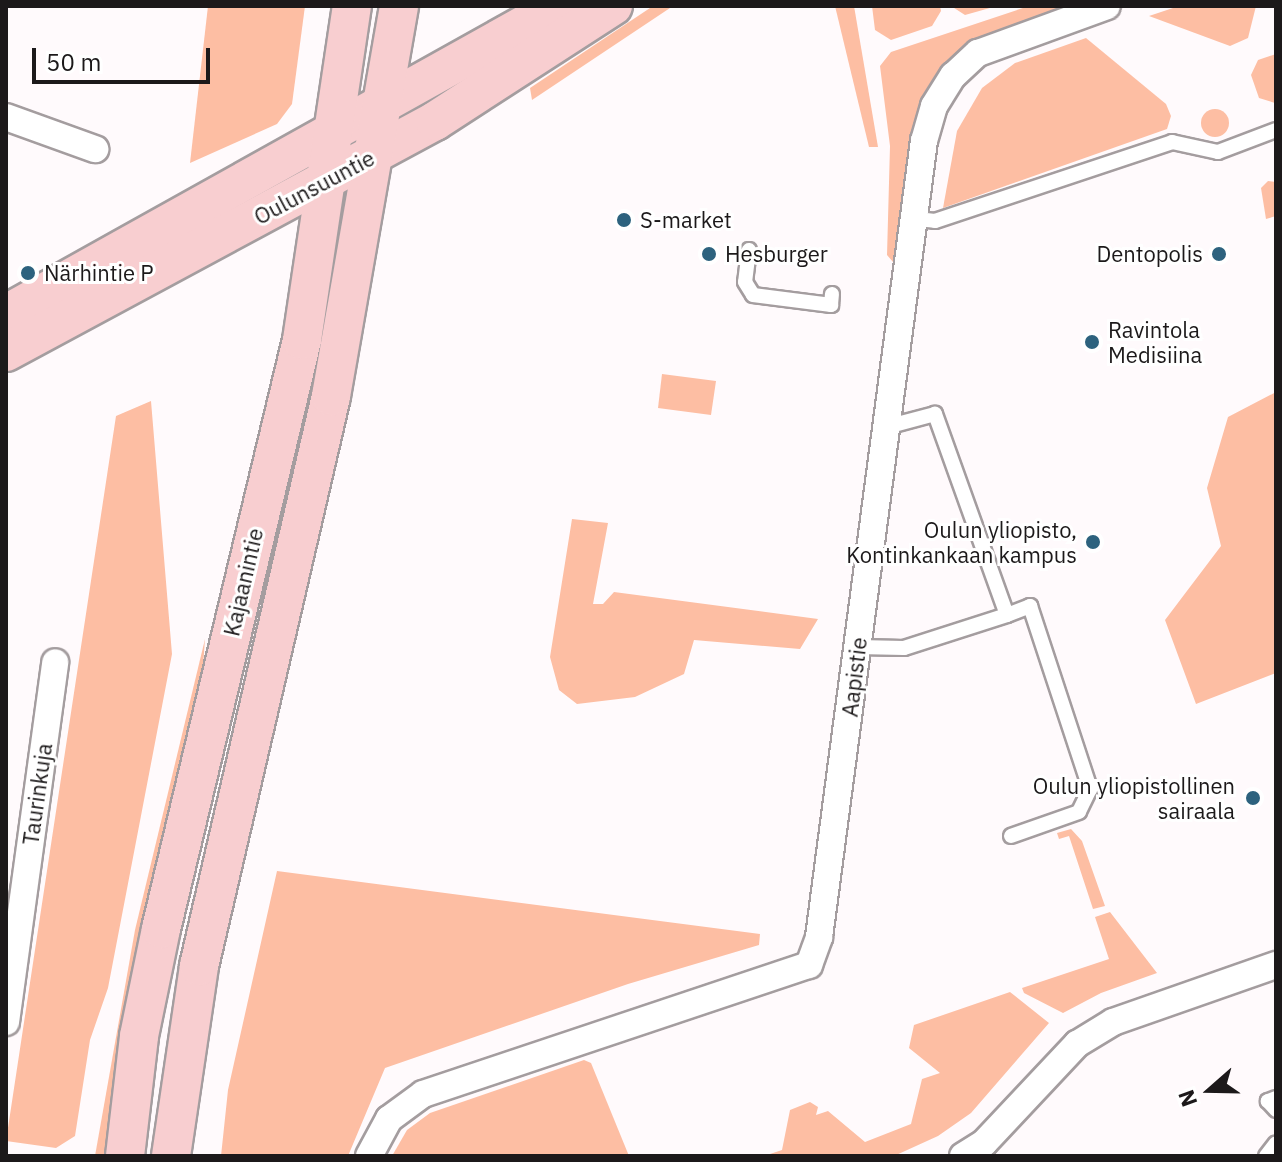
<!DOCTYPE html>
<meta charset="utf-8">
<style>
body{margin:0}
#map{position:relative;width:1282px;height:1162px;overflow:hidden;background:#fffafc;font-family:"IBM Plex Sans",sans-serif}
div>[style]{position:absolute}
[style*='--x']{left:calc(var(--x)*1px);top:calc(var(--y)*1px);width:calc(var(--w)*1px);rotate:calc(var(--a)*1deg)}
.green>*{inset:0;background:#fdbea3}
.round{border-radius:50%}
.roads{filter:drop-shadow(2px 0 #a49d9f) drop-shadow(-2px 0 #a49d9f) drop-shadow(0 2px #a49d9f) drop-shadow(0 -2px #a49d9f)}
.service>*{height:14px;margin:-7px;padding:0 7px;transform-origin:7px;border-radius:7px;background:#fff}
.minor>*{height:26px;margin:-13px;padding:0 13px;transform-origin:13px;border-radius:13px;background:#fff}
.secondary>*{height:38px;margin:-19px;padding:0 19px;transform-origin:19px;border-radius:19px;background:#f8ced0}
.dots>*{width:22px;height:22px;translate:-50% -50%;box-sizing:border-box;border:4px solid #fff;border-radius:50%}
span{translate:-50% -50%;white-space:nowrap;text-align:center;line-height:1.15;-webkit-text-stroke:6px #fff;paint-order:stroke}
.street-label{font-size:22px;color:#1c191a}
.poi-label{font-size:22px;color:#1c191a}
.left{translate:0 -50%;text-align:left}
.right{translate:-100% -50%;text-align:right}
.frame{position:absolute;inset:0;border:8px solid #1c191a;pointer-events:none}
.north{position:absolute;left:1170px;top:1050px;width:80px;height:80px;-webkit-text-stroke:6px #fff;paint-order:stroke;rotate:250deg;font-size:22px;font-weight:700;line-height:32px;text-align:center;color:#1c191a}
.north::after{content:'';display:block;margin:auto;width:28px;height:36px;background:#1c191a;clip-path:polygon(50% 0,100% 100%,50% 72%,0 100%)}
.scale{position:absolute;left:32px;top:48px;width:178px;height:36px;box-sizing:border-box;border:4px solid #1c191a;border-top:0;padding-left:10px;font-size:24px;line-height:28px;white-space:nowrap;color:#1c191a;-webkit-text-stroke:6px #fff;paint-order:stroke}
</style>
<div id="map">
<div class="green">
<i style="clip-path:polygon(208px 6px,305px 6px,292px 104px,277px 124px,190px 163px)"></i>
<i style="clip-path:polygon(653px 6px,673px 6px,532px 100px,530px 88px)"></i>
<i style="clip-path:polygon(835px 6px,854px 6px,878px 147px,869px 147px)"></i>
<i style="clip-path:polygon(872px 6px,940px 6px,941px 11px,932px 26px,891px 40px,875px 30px)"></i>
<i style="clip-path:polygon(951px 6px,997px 6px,965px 15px)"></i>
<i style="clip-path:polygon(1029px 6px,1068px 6px,970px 43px,940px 71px,924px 99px,897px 260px,893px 262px,887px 255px,890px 146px,880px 66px,891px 52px)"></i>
<i style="clip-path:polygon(1179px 6px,1256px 6px,1248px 38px,1230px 46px,1149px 16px)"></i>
<i style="clip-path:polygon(1086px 38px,1166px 104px,1171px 116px,1167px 129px,943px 208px,957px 131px,982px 88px,1015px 63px)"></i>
<i style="clip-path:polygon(1276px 54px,1276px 103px,1275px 103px,1259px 98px,1251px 75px,1258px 60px)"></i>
<i class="round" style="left:1201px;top:109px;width:28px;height:28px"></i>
<i style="clip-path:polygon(1268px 181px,1276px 182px,1276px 216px,1266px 219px,1261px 188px)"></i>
<i style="clip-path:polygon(662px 374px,716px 381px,711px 415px,658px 408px)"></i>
<i style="clip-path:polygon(1276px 392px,1276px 673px,1196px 704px,1165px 620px,1221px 546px,1207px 488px,1228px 417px)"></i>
<i style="clip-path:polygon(151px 401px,172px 654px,108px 988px,90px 1040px,75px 1136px,56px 1148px,6px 1141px,116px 416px)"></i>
<i style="clip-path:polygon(572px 519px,608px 523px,593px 604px,603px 604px,614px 592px,818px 619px,800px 649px,694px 640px,684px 674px,635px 697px,577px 704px,559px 690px,550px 657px)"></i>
<i style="clip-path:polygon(205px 639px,202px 681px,109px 1156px,95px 1156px,135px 930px)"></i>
<i style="clip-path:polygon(1071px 829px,1082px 841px,1105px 906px,1093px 909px,1069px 836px,1059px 839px,1057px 833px)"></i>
<i style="clip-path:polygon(277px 871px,760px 934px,759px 945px,628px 984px,385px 1068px,348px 1156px,221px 1156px,228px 1090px)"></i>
<i style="clip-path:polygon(1110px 912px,1157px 973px,1101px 993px,1063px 1013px,1024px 993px,1022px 988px,1109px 959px,1095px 917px)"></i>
<i style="clip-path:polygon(1010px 992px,1049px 1023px,971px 1113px,938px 1136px,894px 1156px,764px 1156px,782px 1150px,790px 1110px,810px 1102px,818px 1107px,816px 1115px,828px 1111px,865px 1142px,911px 1124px,922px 1079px,940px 1073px,909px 1048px,914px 1025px)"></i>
<i style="clip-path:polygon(584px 1060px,591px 1063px,629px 1156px,392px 1156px,407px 1130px,430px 1113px)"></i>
</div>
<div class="roads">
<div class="service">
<i style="--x:917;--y:219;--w:18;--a:6"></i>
<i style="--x:935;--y:221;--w:250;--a:-18.4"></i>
<i style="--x:1172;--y:142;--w:47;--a:12.3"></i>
<i style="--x:1218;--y:152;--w:62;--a:-20.8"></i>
<i style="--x:749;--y:250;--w:32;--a:97"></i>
<i style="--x:745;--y:282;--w:15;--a:58"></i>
<i style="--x:753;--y:295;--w:79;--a:7.3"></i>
<i style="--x:831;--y:305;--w:11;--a:-85"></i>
<i style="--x:1007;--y:615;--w:25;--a:-21"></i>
<i style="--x:1030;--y:606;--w:193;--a:71.8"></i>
<i style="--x:1090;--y:789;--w:25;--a:116"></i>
<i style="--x:1079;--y:812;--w:72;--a:160.6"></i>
<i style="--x:858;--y:647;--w:46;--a:1.2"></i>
<i style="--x:904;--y:648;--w:108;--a:-17.8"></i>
<i style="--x:1007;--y:615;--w:214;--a:-109.7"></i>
<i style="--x:935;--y:414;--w:51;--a:165.1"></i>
<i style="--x:1276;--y:1098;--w:9;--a:159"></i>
<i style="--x:1268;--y:1101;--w:12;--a:48"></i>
<i style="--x:1266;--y:1156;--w:16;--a:-52"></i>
</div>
<div class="minor">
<i style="--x:6;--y:117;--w:95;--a:19.8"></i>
<i style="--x:6;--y:1022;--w:363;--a:-82.2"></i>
<i style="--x:369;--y:1156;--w:42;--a:-61.6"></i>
<i style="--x:389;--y:1119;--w:42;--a:-36.3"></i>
<i style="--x:423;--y:1094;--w:407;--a:-18.5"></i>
<i style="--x:809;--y:965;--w:30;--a:-70"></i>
<i style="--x:819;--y:937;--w:803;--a:-82.49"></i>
<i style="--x:924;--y:141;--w:36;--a:-74"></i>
<i style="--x:934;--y:106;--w:36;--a:-58"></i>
<i style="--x:953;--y:76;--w:34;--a:-43"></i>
<i style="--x:978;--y:53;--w:137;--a:-20"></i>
<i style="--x:963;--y:1156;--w:25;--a:-32"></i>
<i style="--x:984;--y:1143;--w:136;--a:-46.8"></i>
<i style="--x:1077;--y:1044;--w:42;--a:-31.4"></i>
<i style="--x:1113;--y:1022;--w:173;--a:-19.3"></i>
</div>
<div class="secondary">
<i style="--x:6;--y:314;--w:632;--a:-29.16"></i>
<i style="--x:6;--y:352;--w:487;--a:-28.3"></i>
<i style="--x:435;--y:121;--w:212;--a:-32.9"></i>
<i style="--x:125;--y:1156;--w:121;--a:-83.3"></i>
<i style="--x:139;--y:1036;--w:109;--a:-78.4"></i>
<i style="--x:161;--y:929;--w:606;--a:-76.54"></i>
<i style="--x:302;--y:340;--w:338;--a:-81.5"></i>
<i style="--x:171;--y:1156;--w:192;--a:-81.6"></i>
<i style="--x:199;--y:966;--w:585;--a:-76.96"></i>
<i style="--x:331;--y:396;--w:396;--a:-80.1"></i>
</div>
</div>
<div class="dots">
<i style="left:624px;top:220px;background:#2d627e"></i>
<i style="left:709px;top:254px;background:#2d627e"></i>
<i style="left:1219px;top:254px;background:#2d627e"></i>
<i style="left:28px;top:273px;background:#2d627e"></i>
<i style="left:1092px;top:342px;background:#2d627e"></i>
<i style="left:1093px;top:542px;background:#2d627e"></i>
<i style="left:1253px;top:798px;background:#2d627e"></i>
</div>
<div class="street-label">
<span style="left:314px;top:187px;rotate:-28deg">Oulunsuuntie</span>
<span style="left:243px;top:582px;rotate:-77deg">Kajaanintie</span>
<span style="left:854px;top:677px;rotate:-83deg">Aapistie</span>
<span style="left:37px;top:794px;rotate:-82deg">Taurinkuja</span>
</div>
<div class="poi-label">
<span class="left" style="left:640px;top:220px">S-market</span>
<span class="left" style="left:725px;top:254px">Hesburger</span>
<span class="right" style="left:1203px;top:254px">Dentopolis</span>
<span class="left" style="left:44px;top:273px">Närhintie P</span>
<span class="left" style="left:1108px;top:342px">Ravintola<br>Medisiina</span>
<span class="right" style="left:1077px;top:542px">Oulun yliopisto,<br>Kontinkankaan kampus</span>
<span class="right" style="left:1235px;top:798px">Oulun yliopistollinen<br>sairaala</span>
</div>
<div class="frame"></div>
<div class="north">N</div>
<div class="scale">50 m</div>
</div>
